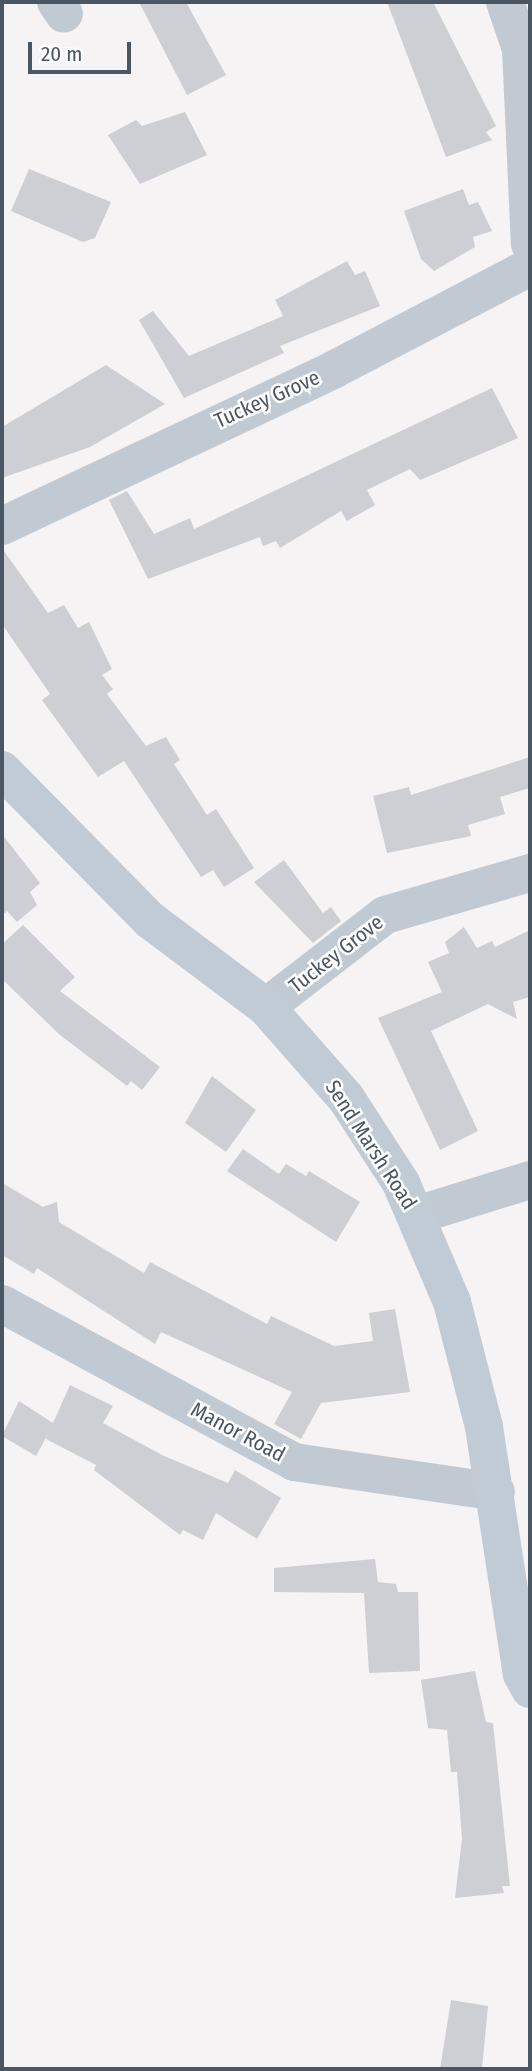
<!DOCTYPE html>
<style>
body{margin:0}
#map{position:relative;width:532px;height:2071px;overflow:hidden;background:#f5f3f3;font-family:"Fira Sans Condensed",sans-serif}
div>[style]{position:absolute}
[style*='--x']{left:calc(var(--x)*1px);top:calc(var(--y)*1px);width:calc(var(--w)*1px);rotate:calc(var(--a)*1deg)}
.building>*{inset:0;background:#cdcfd5}
.street>*{height:38px;margin:-19px;padding:0 19px;transform-origin:19px;border-radius:19px;background:#c1cad2}
.secondary>*{height:38px;margin:-19px;padding:0 19px;transform-origin:19px;border-radius:19px;background:#c1cbd6}
span{translate:-50% -50%;white-space:nowrap;text-align:center;line-height:1.15;-webkit-text-stroke:5px #fff;paint-order:stroke}
.street-label{font-size:21px;color:#4a5661}
.frame{position:absolute;inset:0;border:4px solid #4a5661;pointer-events:none}
.scale{position:absolute;left:28px;top:42px;width:103px;height:32px;box-sizing:border-box;border:4px solid #4a5661;border-top:0;padding-left:9px;font-size:21px;line-height:24px;white-space:nowrap;color:#4a5661;-webkit-text-stroke:5px #fff;paint-order:stroke}
</style>
<div id="map">
<div class="building">
<i style="clip-path:polygon(139px 2px,186px 2px,226px 75px,187px 95px)"></i>
<i style="clip-path:polygon(387px 2px,433px 2px,496px 126px,486px 132px,492px 140px,446px 157px)"></i>
<i style="clip-path:polygon(185px 112px,207px 155px,140px 184px,108px 135px,136px 120px,142px 126px)"></i>
<i style="clip-path:polygon(29px 169px,111px 202px,95px 238px,83px 242px,11px 211px)"></i>
<i style="clip-path:polygon(463px 189px,469px 205px,478px 202px,492px 231px,473px 237px,475px 247px,434px 271px,421px 259px,404px 211px)"></i>
<i style="clip-path:polygon(347px 261px,355px 275px,365px 271px,380px 306px,280px 346px,284px 353px,184px 398px,139px 320px,153px 311px,189px 356px,283px 316px,275px 300px)"></i>
<i style="clip-path:polygon(106px 365px,165px 404px,90px 447px,2px 478px,2px 427px)"></i>
<i style="clip-path:polygon(492px 388px,518px 438px,420px 480px,410px 469px,367px 490px,375px 505px,347px 521px,341px 511px,280px 548px,276px 541px,263px 546px,260px 537px,148px 579px,109px 500px,127px 491px,154px 534px,190px 518px,194px 529px)"></i>
<i style="clip-path:polygon(2px 548px,48px 613px,64px 605px,78px 628px,89px 622px,112px 669px,102px 675px,113px 689px,107px 694px,146px 746px,166px 737px,180px 760px,174px 764px,207px 815px,216px 809px,254px 868px,224px 887px,213px 870px,201px 877px,124px 761px,98px 777px,42px 700px,50px 694px,2px 624px)"></i>
<i style="clip-path:polygon(530px 757px,530px 788px,500px 797px,505px 814px,468px 825px,471px 836px,387px 853px,373px 796px,409px 787px,411px 795px)"></i>
<i style="clip-path:polygon(2px 834px,40px 883px,30px 892px,37px 905px,17px 922px,7px 911px,2px 916px)"></i>
<i style="clip-path:polygon(284px 860px,323px 913px,331px 907px,341px 921px,313px 943px,254px 882px)"></i>
<i style="clip-path:polygon(23px 925px,75px 977px,60px 991px,160px 1067px,142px 1090px,131px 1081px,127px 1086px,60px 1035px,2px 979px,2px 944px)"></i>
<i style="clip-path:polygon(464px 927px,477px 948px,492px 941px,495px 947px,530px 930px,530px 997px,513px 1002px,517px 1019px,488px 1004px,431px 1031px,478px 1131px,440px 1150px,378px 1018px,442px 992px,428px 962px,449px 953px,445px 942px)"></i>
<i style="clip-path:polygon(212px 1076px,256px 1110px,226px 1152px,185px 1123px)"></i>
<i style="clip-path:polygon(243px 1149px,279px 1174px,286px 1164px,306px 1176px,309px 1171px,360px 1202px,336px 1242px,227px 1171px)"></i>
<i style="clip-path:polygon(2px 1183px,43px 1207px,57px 1202px,59px 1222px,144px 1273px,150px 1262px,267px 1324px,271px 1316px,334px 1346px,373px 1341px,369px 1313px,395px 1309px,410px 1392px,321px 1403px,301px 1439px,274px 1424px,292px 1392px,161px 1332px,155px 1344px,37px 1268px,34px 1274px,2px 1255px)"></i>
<i style="clip-path:polygon(70px 1385px,113px 1406px,103px 1423px,162px 1455px,228px 1483px,235px 1470px,281px 1498px,257px 1539px,216px 1513px,203px 1540px,183px 1530px,180px 1535px,94px 1470px,96px 1465px,46px 1439px,48px 1434px,36px 1456px,2px 1436px,19px 1401px,53px 1423px)"></i>
<i style="clip-path:polygon(375px 1559px,378px 1582px,396px 1584px,398px 1592px,418px 1592px,420px 1671px,369px 1673px,364px 1593px,274px 1592px,274px 1568px)"></i>
<i style="clip-path:polygon(475px 1671px,486px 1722px,493px 1723px,510px 1886px,502px 1886px,504px 1893px,455px 1898px,462px 1839px,457px 1772px,451px 1772px,447px 1730px,428px 1728px,421px 1680px)"></i>
<i style="clip-path:polygon(451px 2000px,488px 2006px,482px 2069px,440px 2069px)"></i>
</div>
<div class="street">
<i style="--x:56;--y:2;--w:14;--a:56"></i>
<i style="--x:505;--y:2;--w:50;--a:71.2"></i>
<i style="--x:521;--y:49;--w:195;--a:87.4"></i>
<i style="--x:2;--y:526;--w:366;--a:-25.2"></i>
<i style="--x:333;--y:370;--w:222;--a:-27.6"></i>
<i style="--x:266;--y:1007;--w:150;--a:-37.7"></i>
<i style="--x:385;--y:915;--w:151;--a:-16.2"></i>
<i style="--x:417;--y:1215;--w:118;--a:-17.2"></i>
<i style="--x:2;--y:1304;--w:332;--a:28.4"></i>
<i style="--x:294;--y:1462;--w:204;--a:8.4"></i>
</div>
<div class="secondary">
<i style="--x:2;--y:770;--w:211;--a:45.4"></i>
<i style="--x:150;--y:920;--w:145;--a:36.9"></i>
<i style="--x:266;--y:1007;--w:121;--a:48.7"></i>
<i style="--x:346;--y:1098;--w:101;--a:57.1"></i>
<i style="--x:401;--y:1183;--w:129;--a:66.8"></i>
<i style="--x:452;--y:1302;--w:129;--a:75.6"></i>
<i style="--x:484;--y:1427;--w:250;--a:81.3"></i>
<i style="--x:522;--y:1674;--w:17;--a:62"></i>
</div>
<div class="street-label">
<span style="left:267px;top:399px;rotate:-24deg">Tuckey Grove</span>
<span style="left:336px;top:954px;rotate:-38deg">Tuckey Grove</span>
<span style="left:371px;top:1145px;rotate:57deg">Send Marsh Road</span>
<span style="left:238px;top:1432px;rotate:28deg">Manor Road</span>
</div>
<div class="frame"></div>
<div class="scale">20 m</div>
</div>
